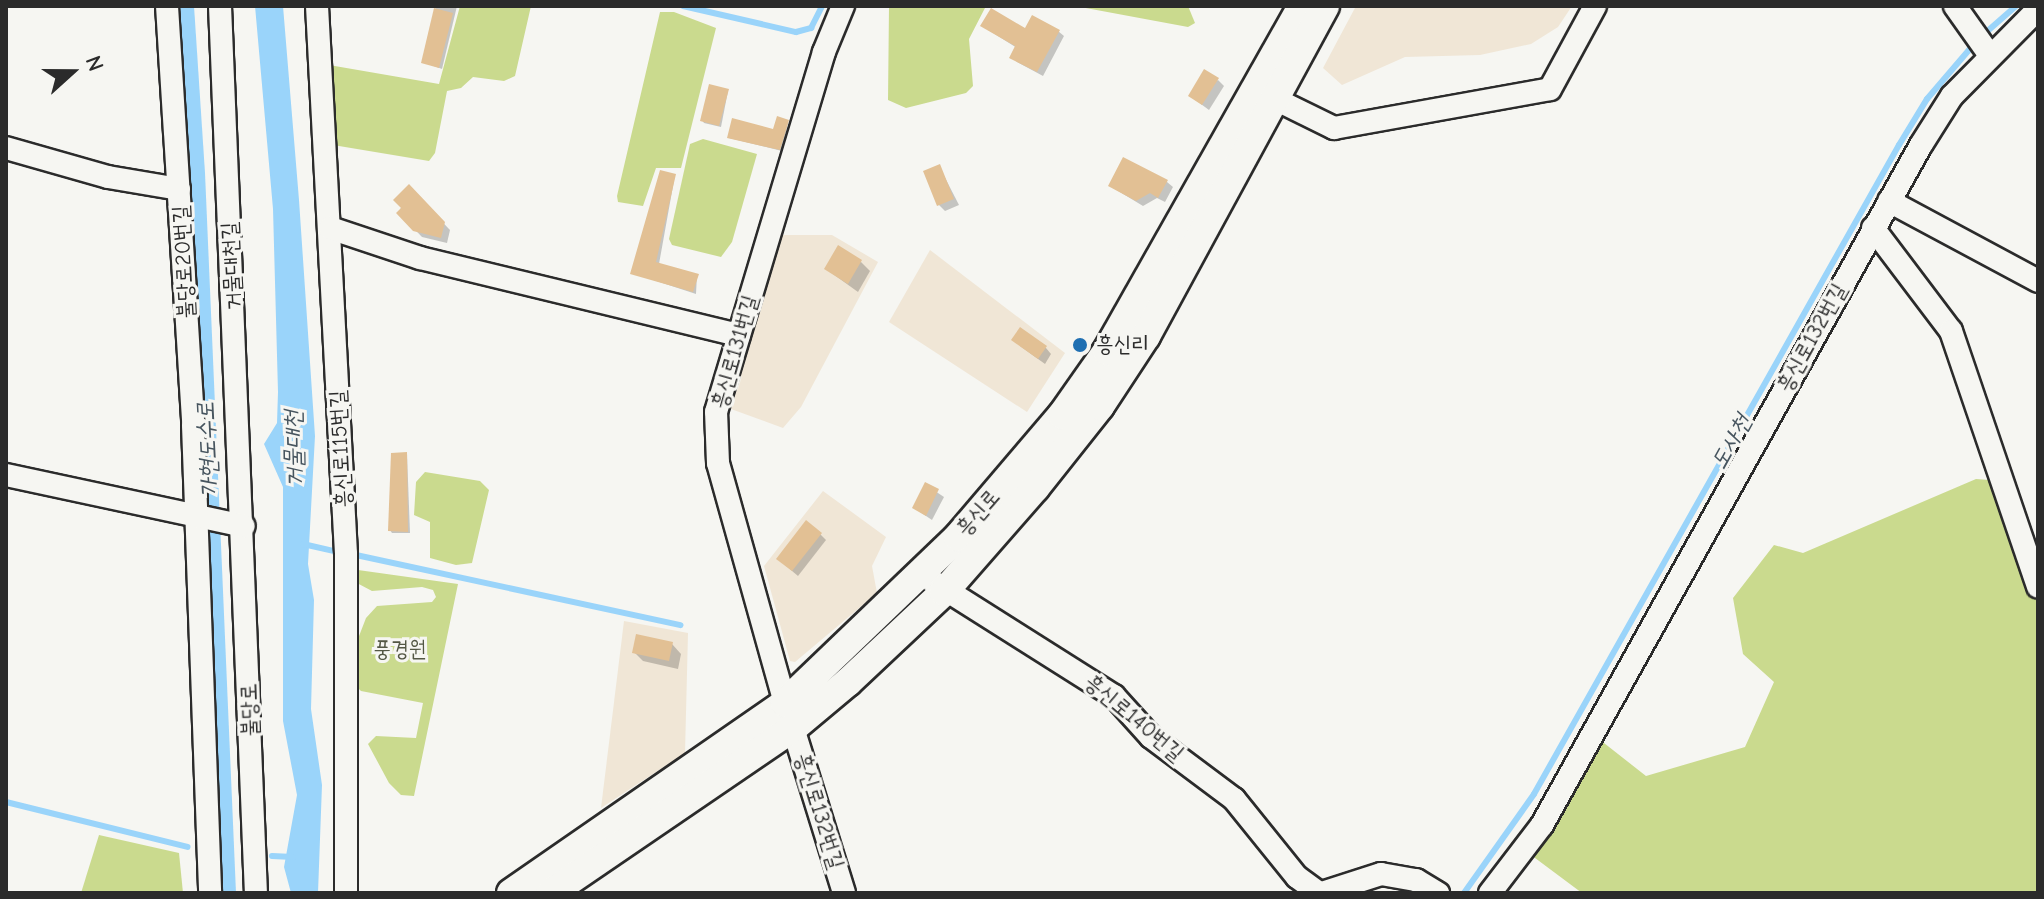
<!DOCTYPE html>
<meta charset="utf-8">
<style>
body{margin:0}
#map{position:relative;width:2044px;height:899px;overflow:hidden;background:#f6f6f2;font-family:"Comic Neue","Poor Story",sans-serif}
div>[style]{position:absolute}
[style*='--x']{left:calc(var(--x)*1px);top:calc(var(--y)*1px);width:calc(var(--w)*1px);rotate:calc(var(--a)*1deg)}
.built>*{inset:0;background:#f0e6d6}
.green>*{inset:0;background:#cada8e}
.water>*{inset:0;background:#9ad4fa}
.shadow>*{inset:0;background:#0003}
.stream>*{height:6px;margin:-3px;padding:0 3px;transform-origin:3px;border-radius:3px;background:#9ad4fa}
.building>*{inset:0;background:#e2c094}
.roads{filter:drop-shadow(2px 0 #2b2b2b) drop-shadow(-2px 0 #2b2b2b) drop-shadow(0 2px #2b2b2b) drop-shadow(0 -2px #2b2b2b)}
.minor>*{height:22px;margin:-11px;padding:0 11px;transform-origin:11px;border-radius:11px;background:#f6f6f2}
.major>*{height:28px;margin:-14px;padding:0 14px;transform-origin:14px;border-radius:14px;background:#f6f6f2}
.dots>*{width:22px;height:22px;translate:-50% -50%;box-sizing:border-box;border:4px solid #f6f6f2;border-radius:50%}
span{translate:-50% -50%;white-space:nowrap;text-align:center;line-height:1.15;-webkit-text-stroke:6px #f6f6f2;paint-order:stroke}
.street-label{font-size:22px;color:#2b2b2b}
.poi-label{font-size:22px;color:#2b2b2b}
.left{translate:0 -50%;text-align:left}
.park-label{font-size:22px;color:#535744}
.water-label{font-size:24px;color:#47555f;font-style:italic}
.frame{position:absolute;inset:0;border:8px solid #2b2b2b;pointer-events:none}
.north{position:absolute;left:32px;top:32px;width:80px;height:80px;-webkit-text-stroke:6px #f6f6f2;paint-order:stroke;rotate:69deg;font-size:22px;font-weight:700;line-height:32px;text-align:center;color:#2b2b2b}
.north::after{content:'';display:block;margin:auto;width:28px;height:36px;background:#2b2b2b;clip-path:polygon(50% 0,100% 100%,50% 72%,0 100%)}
</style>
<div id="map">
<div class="built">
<i style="clip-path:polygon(1356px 6px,1572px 6px,1558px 27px,1531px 44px,1480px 55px,1405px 57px,1342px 85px,1323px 68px)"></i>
<i style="clip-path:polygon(781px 235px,832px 235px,878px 262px,801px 407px,783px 428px,731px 409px)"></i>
<i style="clip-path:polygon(930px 250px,1065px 353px,1027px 412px,889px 322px)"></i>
<i style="clip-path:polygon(823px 491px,886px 537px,872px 566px,877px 593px,795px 662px,790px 661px,764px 566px)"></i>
<i style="clip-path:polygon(624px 621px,688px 633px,685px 753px,601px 808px)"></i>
</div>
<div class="green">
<i style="clip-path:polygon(460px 6px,531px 6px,515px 76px,504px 81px,473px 77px,461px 88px,447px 91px,435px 153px,429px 161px,333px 145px,329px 65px,439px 84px)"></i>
<i style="clip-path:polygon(889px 6px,986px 6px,969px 39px,973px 86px,966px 93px,906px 108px,888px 100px)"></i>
<i style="clip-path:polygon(1075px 6px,1188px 6px,1195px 23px,1188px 27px)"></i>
<i style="clip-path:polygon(660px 12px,674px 12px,716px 28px,681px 168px,656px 168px,643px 206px,618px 202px,617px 196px)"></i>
<i style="clip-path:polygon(703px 139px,757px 154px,732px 242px,721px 257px,672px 245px,669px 239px,690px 144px)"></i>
<i style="clip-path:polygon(425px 472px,480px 481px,489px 490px,472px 563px,456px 565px,430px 558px,430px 522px,414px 515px,416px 482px)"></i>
<i style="clip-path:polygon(1976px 479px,2003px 481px,2038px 597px,2038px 893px,1582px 893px,1527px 852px,1590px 732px,1646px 776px,1745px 747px,1774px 682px,1743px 654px,1733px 598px,1774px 545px,1803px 553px)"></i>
<i style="clip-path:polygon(358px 570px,458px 584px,414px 796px,401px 795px,389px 783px,368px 744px,376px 736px,416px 738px,423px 703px,361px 691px,355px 685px,354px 649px,366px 618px,377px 606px,432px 602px,436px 597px,433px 590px,422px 587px,372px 591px,355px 582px)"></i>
<i style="clip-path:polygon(99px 835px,179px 853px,183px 893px,81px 893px)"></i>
</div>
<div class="water">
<i style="clip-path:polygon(178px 6px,194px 6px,205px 173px,236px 893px,220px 893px)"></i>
<i style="clip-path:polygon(255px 6px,283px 6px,299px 200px,315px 436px,308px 564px,314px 600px,311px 709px,322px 785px,318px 893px,291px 893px,284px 867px,297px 795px,283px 721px,283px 487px,264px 444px,277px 423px,278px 392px,273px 209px)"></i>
</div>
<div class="shadow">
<i style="clip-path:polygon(436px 6px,457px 6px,442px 69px,423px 62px)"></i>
<i style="clip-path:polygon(982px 26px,1058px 31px,1064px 36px,1043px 76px,1017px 62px,1012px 57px,1017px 48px)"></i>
<i style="clip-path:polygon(1218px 80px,1224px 86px,1209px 110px,1190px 96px)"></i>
<i style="clip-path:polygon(728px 91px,721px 127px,704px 123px,702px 120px)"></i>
<i style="clip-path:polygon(788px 122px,782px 151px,729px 138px,774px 131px)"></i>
<i style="clip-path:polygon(939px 166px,959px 205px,945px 211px,939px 205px)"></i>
<i style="clip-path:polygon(675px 175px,659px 264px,697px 275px,696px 294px,632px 273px)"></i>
<i style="clip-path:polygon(1167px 182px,1173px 187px,1165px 202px,1157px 198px,1143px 206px,1110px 186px)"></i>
<i style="clip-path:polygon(409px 187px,450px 230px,447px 243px,422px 237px,399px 213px)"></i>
<i style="clip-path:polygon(861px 262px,870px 271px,858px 292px,826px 269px)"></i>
<i style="clip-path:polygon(1020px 346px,1046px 348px,1051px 354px,1045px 364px)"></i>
<i style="clip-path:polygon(407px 454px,410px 533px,392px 533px,390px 530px)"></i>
<i style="clip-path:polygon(926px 485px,944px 497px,932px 520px,914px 508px)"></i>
<i style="clip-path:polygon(820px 534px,826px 540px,798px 576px,785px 565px)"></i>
<i style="clip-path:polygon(672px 644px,681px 654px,678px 669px,643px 661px,634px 652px)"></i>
</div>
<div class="stream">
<i style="--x:683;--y:6;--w:116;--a:13"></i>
<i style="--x:796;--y:32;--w:16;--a:-15"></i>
<i style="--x:811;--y:28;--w:25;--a:-63"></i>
<i style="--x:1983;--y:35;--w:44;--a:-41.3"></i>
<i style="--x:303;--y:544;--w:32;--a:13"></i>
<i style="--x:356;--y:555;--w:332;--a:12.2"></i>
<i style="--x:6;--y:802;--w:187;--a:13.9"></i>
<i style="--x:272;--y:856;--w:21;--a:3"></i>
<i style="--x:1464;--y:893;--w:121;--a:-54.7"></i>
<i style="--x:1534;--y:794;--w:745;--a:-60.65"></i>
<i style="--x:1899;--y:145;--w:54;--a:-58.7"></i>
<i style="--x:1927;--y:99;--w:74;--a:-49.4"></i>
</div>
<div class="building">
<i style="clip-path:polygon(434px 8px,453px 13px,439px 68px,421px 63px)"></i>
<i style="clip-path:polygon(991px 8px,1025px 28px,1032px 15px,1060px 30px,1037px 72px,1009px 58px,1015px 46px,980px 26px)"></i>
<i style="clip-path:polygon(1204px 69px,1219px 78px,1202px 105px,1188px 96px)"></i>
<i style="clip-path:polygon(709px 84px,729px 89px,719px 126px,700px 121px)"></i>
<i style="clip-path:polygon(777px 116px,789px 120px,780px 150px,727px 138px,732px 118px,773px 129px)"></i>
<i style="clip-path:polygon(1123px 157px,1168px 180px,1158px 198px,1150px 193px,1136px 201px,1108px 186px)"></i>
<i style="clip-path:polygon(940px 164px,954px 199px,937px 206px,923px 171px)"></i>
<i style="clip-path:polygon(660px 170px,676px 174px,656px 262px,699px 274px,693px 292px,630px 274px)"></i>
<i style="clip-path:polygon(409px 184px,445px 222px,441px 238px,413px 231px,396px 213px,401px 208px,393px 200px)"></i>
<i style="clip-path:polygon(838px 245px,862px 260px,848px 284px,824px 269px)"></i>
<i style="clip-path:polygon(1020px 327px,1047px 346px,1038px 359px,1011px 340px)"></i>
<i style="clip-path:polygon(407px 452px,408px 532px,388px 531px,391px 453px)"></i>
<i style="clip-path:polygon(925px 482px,939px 489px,926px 516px,912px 508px)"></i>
<i style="clip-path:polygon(806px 520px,822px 533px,792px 571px,776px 559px)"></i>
<i style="clip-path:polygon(636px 634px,673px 642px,669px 661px,632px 653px)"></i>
</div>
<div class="roads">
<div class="minor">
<i style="--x:167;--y:6;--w:420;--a:86.4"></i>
<i style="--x:193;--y:425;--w:468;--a:87.9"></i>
<i style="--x:220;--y:6;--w:888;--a:87.68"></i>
<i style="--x:317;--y:6;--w:549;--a:86.97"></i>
<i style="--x:346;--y:554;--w:339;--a:90"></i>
<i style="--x:1955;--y:6;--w:59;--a:54.7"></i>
<i style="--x:1275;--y:99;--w:66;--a:26.2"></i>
<i style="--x:1334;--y:128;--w:219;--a:-10.2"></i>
<i style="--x:1550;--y:89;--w:94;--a:-61.5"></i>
<i style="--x:6;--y:148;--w:106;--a:15.9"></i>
<i style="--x:108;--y:177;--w:72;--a:9.6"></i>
<i style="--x:1889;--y:201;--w:169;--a:28.2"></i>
<i style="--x:330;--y:228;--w:95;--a:18.4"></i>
<i style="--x:420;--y:258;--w:328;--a:13.6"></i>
<i style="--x:1873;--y:228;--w:129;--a:52.9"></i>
<i style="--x:1951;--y:331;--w:270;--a:71.2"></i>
<i style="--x:6;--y:475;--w:243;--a:12.1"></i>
<i style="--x:932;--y:581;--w:215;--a:32.3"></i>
<i style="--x:1114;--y:696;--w:55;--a:47.9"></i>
<i style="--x:1151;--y:737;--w:104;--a:36.8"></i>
<i style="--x:1234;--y:799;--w:100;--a:51.1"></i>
<i style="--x:1297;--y:877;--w:27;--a:36"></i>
<i style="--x:785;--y:703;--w:249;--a:-105.6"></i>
<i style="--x:718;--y:463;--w:51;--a:-92.2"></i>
<i style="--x:716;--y:412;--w:376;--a:-73.3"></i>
<i style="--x:824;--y:52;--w:50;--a:-67.6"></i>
<i style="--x:793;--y:728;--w:173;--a:72.8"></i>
<i style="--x:1322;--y:893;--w:62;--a:-17.9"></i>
<i style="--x:1381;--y:874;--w:36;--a:10"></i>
<i style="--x:1416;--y:880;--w:26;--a:31"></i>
<i style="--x:1490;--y:893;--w:86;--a:-52.6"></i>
<i style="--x:1542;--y:825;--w:778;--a:-60.87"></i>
<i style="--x:1921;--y:145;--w:58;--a:-57.7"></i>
<i style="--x:1952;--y:96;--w:122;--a:-45.3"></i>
</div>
<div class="major">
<i style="--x:511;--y:893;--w:333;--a:-34.7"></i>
<i style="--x:785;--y:703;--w:240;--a:-43.8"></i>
<i style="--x:958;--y:537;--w:160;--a:-49.6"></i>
<i style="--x:1062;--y:415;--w:78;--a:-54.9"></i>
<i style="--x:1107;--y:351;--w:396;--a:-60.5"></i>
<i style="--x:551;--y:893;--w:293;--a:-34.3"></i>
<i style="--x:793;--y:728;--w:72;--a:-39.9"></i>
<i style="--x:848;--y:682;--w:132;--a:-43.2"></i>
<i style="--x:944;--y:592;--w:138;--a:-48.8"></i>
<i style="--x:1035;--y:488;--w:105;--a:-51.6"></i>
<i style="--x:1100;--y:406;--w:84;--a:-56.7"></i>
<i style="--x:1146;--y:336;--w:375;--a:-61.5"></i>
</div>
</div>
<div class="dots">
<i style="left:1080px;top:345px;background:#1f6fb2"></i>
</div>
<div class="street-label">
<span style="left:184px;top:262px;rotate:-93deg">불당로20번길</span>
<span style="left:232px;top:266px;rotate:-93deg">거물대천길</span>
<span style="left:1812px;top:338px;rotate:-61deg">흥신로132번길</span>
<span style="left:735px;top:352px;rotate:-74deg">흥신로131번길</span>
<span style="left:341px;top:449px;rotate:-93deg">흥신로115번길</span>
<span style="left:978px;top:513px;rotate:-49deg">흥신로</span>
<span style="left:250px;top:710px;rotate:-92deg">불당로</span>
<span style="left:1134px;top:718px;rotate:40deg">흥신로140번길</span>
<span style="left:819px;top:811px;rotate:73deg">흥신로132번길</span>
</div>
<div class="poi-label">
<span class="left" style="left:1096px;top:345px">흥신리</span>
</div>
<div class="park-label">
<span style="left:400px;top:650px">풍경원</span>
</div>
<div class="water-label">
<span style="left:1731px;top:442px;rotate:-61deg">도사천</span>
<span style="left:294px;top:449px;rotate:-91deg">거물대천</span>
<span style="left:208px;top:450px;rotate:-93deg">가현도수로</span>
</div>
<div class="frame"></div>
<div class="north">N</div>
</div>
